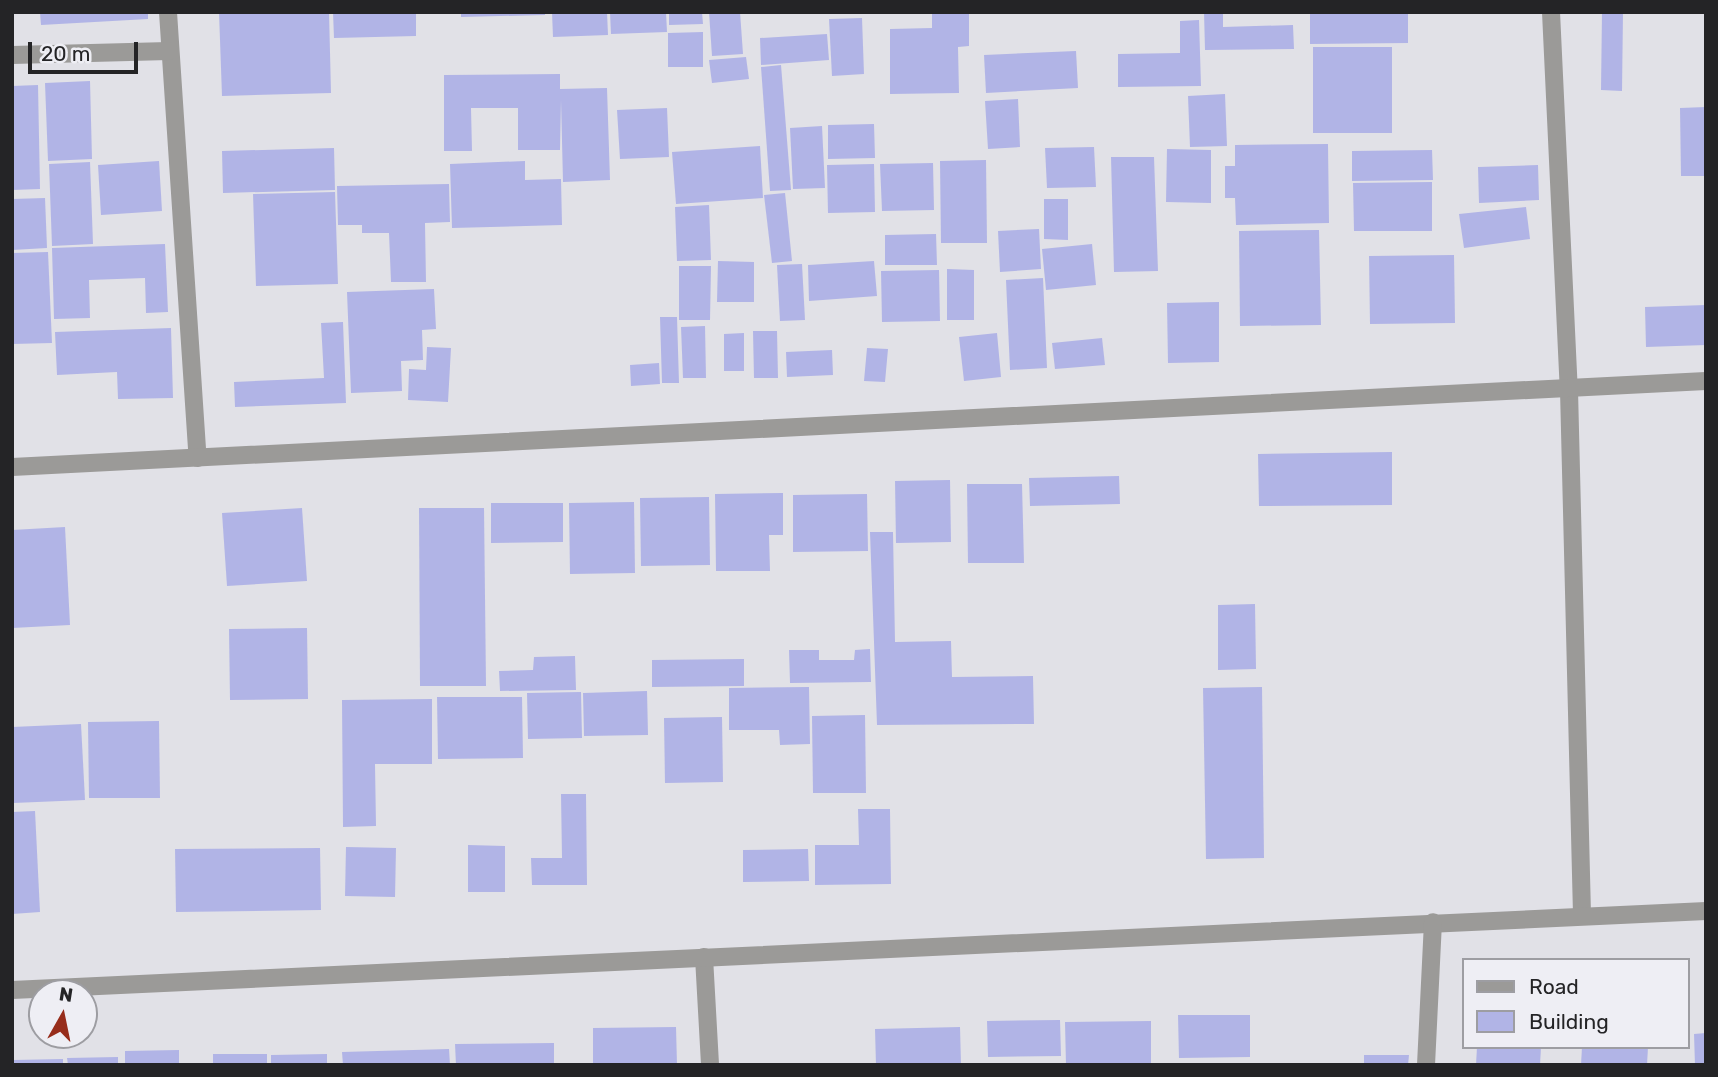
<!DOCTYPE html>
<style>
body{margin:0}
#map{position:relative;width:1718px;height:1077px;overflow:hidden;background:#e1e1e7;font-family:Rubik,sans-serif}
div>[style]{position:absolute}
[style*='--x']{left:calc(var(--x)*1px);top:calc(var(--y)*1px);width:calc(var(--w)*1px);rotate:calc(var(--a)*1deg)}
.building>*{inset:0;background:#b1b4e6}
.street>*{height:18px;margin:-9px;padding:0 9px;transform-origin:9px;border-radius:9px;background:#9b9a98}
span{translate:-50% -50%;white-space:nowrap;text-align:center;line-height:1.15;-webkit-text-stroke:5px #eeeef4;paint-order:stroke}
.frame{position:absolute;inset:0;border:14px solid #242426;pointer-events:none}
.legend{position:absolute;left:1462px;top:958px;width:228px;height:91px;box-sizing:border-box;background:#eeeef4;border:2px solid #9d9da2;margin:0;padding:9px 12px;list-style:none;font-size:21px;color:#242426}
.legend li{display:flex;align-items:center;gap:14px;height:35px}
.legend b{width:35px;border:2px solid #9d9da2}
.north{position:absolute;left:28px;top:979px;width:70px;height:70px;box-sizing:border-box;background:#eeeef4;border:2px solid #9d9da2;border-radius:50%;rotate:9deg;font-size:19px;font-weight:700;line-height:28px;text-align:center;color:#242426}
.north::after{content:'';display:block;margin:auto;width:24px;height:32px;background:#972d1b;clip-path:polygon(50% 0,100% 100%,50% 72%,0 100%)}
.scale{position:absolute;left:28px;top:42px;width:110px;height:32px;box-sizing:border-box;border:4px solid #242426;border-top:0;padding-left:9px;font-size:21px;line-height:24px;white-space:nowrap;color:#242426;-webkit-text-stroke:5px #eeeef4;paint-order:stroke}
</style>
<div id="map">
<div class="building">
<i style="clip-path:polygon(40px 12px,148px 12px,148px 19px,41px 25px)"></i>
<i style="clip-path:polygon(219px 12px,329px 12px,331px 93px,222px 96px)"></i>
<i style="clip-path:polygon(333px 12px,416px 12px,416px 36px,334px 38px)"></i>
<i style="clip-path:polygon(461px 12px,545px 12px,545px 15px,461px 17px)"></i>
<i style="clip-path:polygon(552px 12px,607px 12px,608px 35px,553px 37px)"></i>
<i style="clip-path:polygon(610px 12px,666px 12px,667px 32px,611px 34px)"></i>
<i style="clip-path:polygon(669px 12px,702px 12px,703px 24px,669px 25px)"></i>
<i style="clip-path:polygon(709px 12px,740px 12px,743px 54px,712px 56px)"></i>
<i style="clip-path:polygon(932px 12px,969px 12px,969px 46px,958px 47px,959px 93px,890px 94px,890px 29px,932px 28px)"></i>
<i style="clip-path:polygon(1204px 12px,1223px 12px,1223px 27px,1293px 25px,1294px 49px,1205px 50px)"></i>
<i style="clip-path:polygon(1310px 12px,1408px 12px,1408px 43px,1310px 44px)"></i>
<i style="clip-path:polygon(1602px 12px,1623px 12px,1622px 91px,1601px 90px)"></i>
<i style="clip-path:polygon(862px 18px,864px 74px,832px 76px,829px 19px)"></i>
<i style="clip-path:polygon(1199px 20px,1201px 86px,1118px 87px,1118px 54px,1180px 53px,1180px 21px)"></i>
<i style="clip-path:polygon(703px 32px,703px 67px,668px 67px,668px 33px)"></i>
<i style="clip-path:polygon(827px 34px,829px 60px,761px 65px,760px 38px)"></i>
<i style="clip-path:polygon(1313px 47px,1392px 47px,1392px 133px,1313px 133px)"></i>
<i style="clip-path:polygon(1076px 51px,1078px 88px,986px 93px,984px 55px)"></i>
<i style="clip-path:polygon(746px 57px,749px 79px,712px 83px,709px 60px)"></i>
<i style="clip-path:polygon(781px 65px,791px 190px,770px 191px,761px 67px)"></i>
<i style="clip-path:polygon(560px 74px,560px 89px,607px 88px,610px 180px,563px 182px,561px 100px,560px 150px,518px 150px,518px 108px,471px 108px,472px 151px,444px 151px,444px 75px)"></i>
<i style="clip-path:polygon(90px 81px,92px 159px,48px 161px,45px 83px)"></i>
<i style="clip-path:polygon(38px 85px,40px 189px,12px 190px,12px 86px)"></i>
<i style="clip-path:polygon(1225px 94px,1227px 146px,1190px 147px,1188px 96px)"></i>
<i style="clip-path:polygon(1018px 99px,1020px 147px,988px 149px,985px 101px)"></i>
<i style="clip-path:polygon(1706px 107px,1706px 176px,1681px 176px,1680px 108px)"></i>
<i style="clip-path:polygon(667px 108px,669px 157px,620px 159px,617px 110px)"></i>
<i style="clip-path:polygon(874px 124px,875px 158px,828px 159px,828px 125px)"></i>
<i style="clip-path:polygon(822px 126px,825px 188px,793px 189px,790px 128px)"></i>
<i style="clip-path:polygon(1328px 144px,1329px 223px,1236px 225px,1235px 198px,1225px 198px,1225px 166px,1235px 166px,1235px 145px)"></i>
<i style="clip-path:polygon(760px 146px,763px 198px,676px 204px,672px 152px)"></i>
<i style="clip-path:polygon(1094px 147px,1096px 187px,1047px 188px,1045px 148px)"></i>
<i style="clip-path:polygon(334px 148px,335px 190px,223px 193px,222px 151px)"></i>
<i style="clip-path:polygon(1167px 149px,1211px 150px,1211px 203px,1166px 202px)"></i>
<i style="clip-path:polygon(1432px 150px,1433px 180px,1352px 181px,1352px 151px)"></i>
<i style="clip-path:polygon(1111px 157px,1154px 157px,1158px 271px,1114px 272px)"></i>
<i style="clip-path:polygon(986px 160px,987px 243px,941px 243px,940px 161px)"></i>
<i style="clip-path:polygon(159px 161px,162px 211px,101px 215px,98px 165px)"></i>
<i style="clip-path:polygon(525px 161px,525px 180px,561px 179px,562px 225px,452px 228px,450px 164px)"></i>
<i style="clip-path:polygon(90px 162px,93px 244px,52px 246px,49px 164px)"></i>
<i style="clip-path:polygon(933px 163px,934px 210px,882px 211px,880px 164px)"></i>
<i style="clip-path:polygon(874px 164px,875px 212px,828px 213px,827px 165px)"></i>
<i style="clip-path:polygon(1538px 165px,1539px 200px,1479px 203px,1478px 167px)"></i>
<i style="clip-path:polygon(1432px 182px,1432px 231px,1354px 231px,1353px 183px)"></i>
<i style="clip-path:polygon(449px 184px,450px 222px,425px 223px,426px 282px,391px 282px,389px 233px,362px 233px,362px 225px,338px 225px,337px 186px)"></i>
<i style="clip-path:polygon(335px 192px,338px 284px,256px 286px,253px 194px)"></i>
<i style="clip-path:polygon(785px 193px,792px 261px,772px 263px,764px 195px)"></i>
<i style="clip-path:polygon(45px 198px,47px 248px,12px 250px,12px 199px)"></i>
<i style="clip-path:polygon(1044px 199px,1068px 199px,1068px 240px,1044px 239px)"></i>
<i style="clip-path:polygon(709px 205px,711px 260px,677px 261px,675px 207px)"></i>
<i style="clip-path:polygon(1526px 207px,1530px 239px,1464px 248px,1459px 214px)"></i>
<i style="clip-path:polygon(1039px 229px,1041px 269px,1000px 272px,998px 231px)"></i>
<i style="clip-path:polygon(1319px 230px,1321px 325px,1240px 326px,1239px 231px)"></i>
<i style="clip-path:polygon(936px 234px,937px 265px,885px 265px,885px 235px)"></i>
<i style="clip-path:polygon(165px 244px,168px 312px,146px 313px,145px 278px,89px 280px,90px 318px,54px 319px,52px 248px)"></i>
<i style="clip-path:polygon(1092px 244px,1096px 285px,1046px 290px,1042px 249px)"></i>
<i style="clip-path:polygon(48px 252px,52px 343px,12px 344px,12px 253px)"></i>
<i style="clip-path:polygon(1454px 255px,1455px 323px,1370px 324px,1369px 256px)"></i>
<i style="clip-path:polygon(718px 261px,754px 262px,754px 302px,717px 302px)"></i>
<i style="clip-path:polygon(874px 261px,877px 296px,809px 301px,808px 265px)"></i>
<i style="clip-path:polygon(802px 264px,805px 320px,780px 321px,777px 265px)"></i>
<i style="clip-path:polygon(679px 266px,711px 266px,710px 320px,679px 320px)"></i>
<i style="clip-path:polygon(947px 269px,974px 270px,974px 320px,947px 320px)"></i>
<i style="clip-path:polygon(939px 270px,940px 321px,882px 322px,881px 271px)"></i>
<i style="clip-path:polygon(1043px 278px,1047px 368px,1010px 370px,1006px 280px)"></i>
<i style="clip-path:polygon(434px 289px,436px 329px,422px 330px,423px 360px,401px 361px,402px 391px,351px 393px,347px 292px)"></i>
<i style="clip-path:polygon(1219px 302px,1219px 362px,1168px 363px,1167px 303px)"></i>
<i style="clip-path:polygon(1706px 305px,1706px 345px,1646px 347px,1645px 307px)"></i>
<i style="clip-path:polygon(660px 317px,677px 317px,679px 383px,662px 383px)"></i>
<i style="clip-path:polygon(343px 322px,346px 403px,235px 407px,234px 382px,324px 378px,321px 323px)"></i>
<i style="clip-path:polygon(705px 326px,706px 378px,683px 378px,681px 327px)"></i>
<i style="clip-path:polygon(171px 328px,173px 398px,118px 399px,117px 372px,57px 375px,55px 332px)"></i>
<i style="clip-path:polygon(753px 331px,777px 331px,778px 378px,754px 378px)"></i>
<i style="clip-path:polygon(744px 333px,744px 371px,724px 371px,724px 334px)"></i>
<i style="clip-path:polygon(997px 333px,1001px 377px,964px 381px,959px 337px)"></i>
<i style="clip-path:polygon(1102px 338px,1105px 365px,1055px 369px,1052px 343px)"></i>
<i style="clip-path:polygon(427px 347px,451px 348px,448px 402px,408px 400px,409px 369px,426px 370px)"></i>
<i style="clip-path:polygon(867px 348px,888px 349px,885px 382px,864px 381px)"></i>
<i style="clip-path:polygon(832px 350px,833px 375px,787px 377px,786px 352px)"></i>
<i style="clip-path:polygon(659px 363px,660px 384px,631px 386px,630px 365px)"></i>
<i style="clip-path:polygon(1392px 452px,1392px 505px,1259px 506px,1258px 454px)"></i>
<i style="clip-path:polygon(1119px 476px,1120px 504px,1030px 506px,1029px 478px)"></i>
<i style="clip-path:polygon(950px 480px,951px 542px,896px 543px,895px 481px)"></i>
<i style="clip-path:polygon(967px 484px,1022px 484px,1024px 563px,968px 563px)"></i>
<i style="clip-path:polygon(783px 493px,783px 535px,769px 535px,770px 571px,716px 571px,715px 494px)"></i>
<i style="clip-path:polygon(867px 494px,868px 551px,793px 552px,793px 495px)"></i>
<i style="clip-path:polygon(709px 497px,710px 565px,641px 566px,640px 498px)"></i>
<i style="clip-path:polygon(634px 502px,635px 573px,570px 574px,569px 503px)"></i>
<i style="clip-path:polygon(491px 503px,563px 503px,563px 542px,491px 543px)"></i>
<i style="clip-path:polygon(302px 508px,307px 581px,227px 586px,222px 513px)"></i>
<i style="clip-path:polygon(419px 508px,484px 508px,486px 686px,420px 686px)"></i>
<i style="clip-path:polygon(65px 527px,70px 625px,12px 628px,12px 530px)"></i>
<i style="clip-path:polygon(870px 532px,893px 532px,895px 642px,951px 641px,952px 677px,1033px 676px,1034px 724px,877px 725px)"></i>
<i style="clip-path:polygon(1255px 604px,1256px 669px,1218px 670px,1218px 605px)"></i>
<i style="clip-path:polygon(307px 628px,308px 699px,230px 700px,229px 629px)"></i>
<i style="clip-path:polygon(870px 649px,871px 682px,790px 683px,789px 650px,819px 650px,819px 660px,854px 660px,855px 650px)"></i>
<i style="clip-path:polygon(575px 656px,576px 690px,500px 691px,499px 671px,533px 670px,534px 657px)"></i>
<i style="clip-path:polygon(744px 659px,744px 686px,652px 687px,652px 660px)"></i>
<i style="clip-path:polygon(809px 687px,810px 744px,780px 745px,779px 730px,729px 730px,729px 688px)"></i>
<i style="clip-path:polygon(1262px 687px,1264px 858px,1206px 859px,1203px 688px)"></i>
<i style="clip-path:polygon(647px 691px,648px 735px,584px 736px,583px 693px)"></i>
<i style="clip-path:polygon(581px 692px,582px 738px,528px 739px,527px 693px)"></i>
<i style="clip-path:polygon(437px 697px,522px 697px,523px 758px,438px 759px)"></i>
<i style="clip-path:polygon(432px 699px,432px 764px,375px 764px,376px 826px,343px 827px,342px 700px)"></i>
<i style="clip-path:polygon(865px 715px,866px 793px,813px 793px,812px 716px)"></i>
<i style="clip-path:polygon(722px 717px,723px 782px,665px 783px,664px 718px)"></i>
<i style="clip-path:polygon(159px 721px,160px 798px,89px 798px,88px 722px)"></i>
<i style="clip-path:polygon(81px 724px,85px 800px,13px 803px,12px 727px)"></i>
<i style="clip-path:polygon(561px 794px,586px 794px,587px 885px,532px 885px,531px 858px,562px 858px)"></i>
<i style="clip-path:polygon(858px 809px,890px 809px,891px 884px,815px 885px,815px 845px,859px 845px)"></i>
<i style="clip-path:polygon(35px 811px,40px 912px,12px 914px,12px 812px)"></i>
<i style="clip-path:polygon(468px 845px,505px 846px,505px 892px,468px 892px)"></i>
<i style="clip-path:polygon(346px 847px,396px 848px,395px 897px,345px 896px)"></i>
<i style="clip-path:polygon(320px 848px,321px 910px,176px 912px,175px 849px)"></i>
<i style="clip-path:polygon(808px 849px,809px 881px,743px 882px,743px 850px)"></i>
<i style="clip-path:polygon(1178px 1015px,1250px 1015px,1250px 1057px,1179px 1058px)"></i>
<i style="clip-path:polygon(1060px 1020px,1061px 1056px,988px 1057px,987px 1021px)"></i>
<i style="clip-path:polygon(1151px 1021px,1151px 1065px,1066px 1065px,1065px 1022px)"></i>
<i style="clip-path:polygon(676px 1027px,677px 1065px,593px 1065px,593px 1028px)"></i>
<i style="clip-path:polygon(960px 1027px,961px 1065px,876px 1065px,875px 1029px)"></i>
<i style="clip-path:polygon(1706px 1033px,1706px 1065px,1695px 1065px,1694px 1034px)"></i>
<i style="clip-path:polygon(554px 1043px,554px 1065px,456px 1065px,455px 1044px)"></i>
<i style="clip-path:polygon(1477px 1047px,1541px 1047px,1540px 1065px,1476px 1065px)"></i>
<i style="clip-path:polygon(1582px 1047px,1648px 1047px,1647px 1065px,1581px 1065px)"></i>
<i style="clip-path:polygon(449px 1049px,450px 1065px,343px 1065px,342px 1052px)"></i>
<i style="clip-path:polygon(179px 1050px,179px 1065px,125px 1065px,125px 1051px)"></i>
<i style="clip-path:polygon(213px 1054px,267px 1054px,267px 1065px,213px 1065px)"></i>
<i style="clip-path:polygon(327px 1054px,327px 1065px,271px 1065px,271px 1055px)"></i>
<i style="clip-path:polygon(1364px 1055px,1409px 1055px,1408px 1065px,1364px 1065px)"></i>
<i style="clip-path:polygon(118px 1057px,118px 1065px,68px 1065px,67px 1058px)"></i>
<i style="clip-path:polygon(63px 1059px,63px 1065px,13px 1065px,13px 1060px)"></i>
</div>
<div class="street">
<i style="--x:168;--y:12;--w:447;--a:86.2"></i>
<i style="--x:1551;--y:12;--w:378;--a:87.3"></i>
<i style="--x:1569;--y:390;--w:526;--a:88.58"></i>
<i style="--x:12;--y:55;--w:157;--a:-1.5"></i>
<i style="--x:12;--y:467;--w:1696;--a:-2.91"></i>
<i style="--x:704;--y:957;--w:108;--a:86.8"></i>
<i style="--x:12;--y:990;--w:1696;--a:-2.67"></i>
<i style="--x:1426;--y:1065;--w:143;--a:-87.2"></i>
</div>
<div class="frame"></div>
<ul class="legend">
<li><b style="height:9px;background:#9b9a98"></b>Road</li>
<li><b style="height:19px;background:#b1b4e6"></b>Building</li>
</ul>
<div class="north">N</div>
<div class="scale">20 m</div>
</div>
